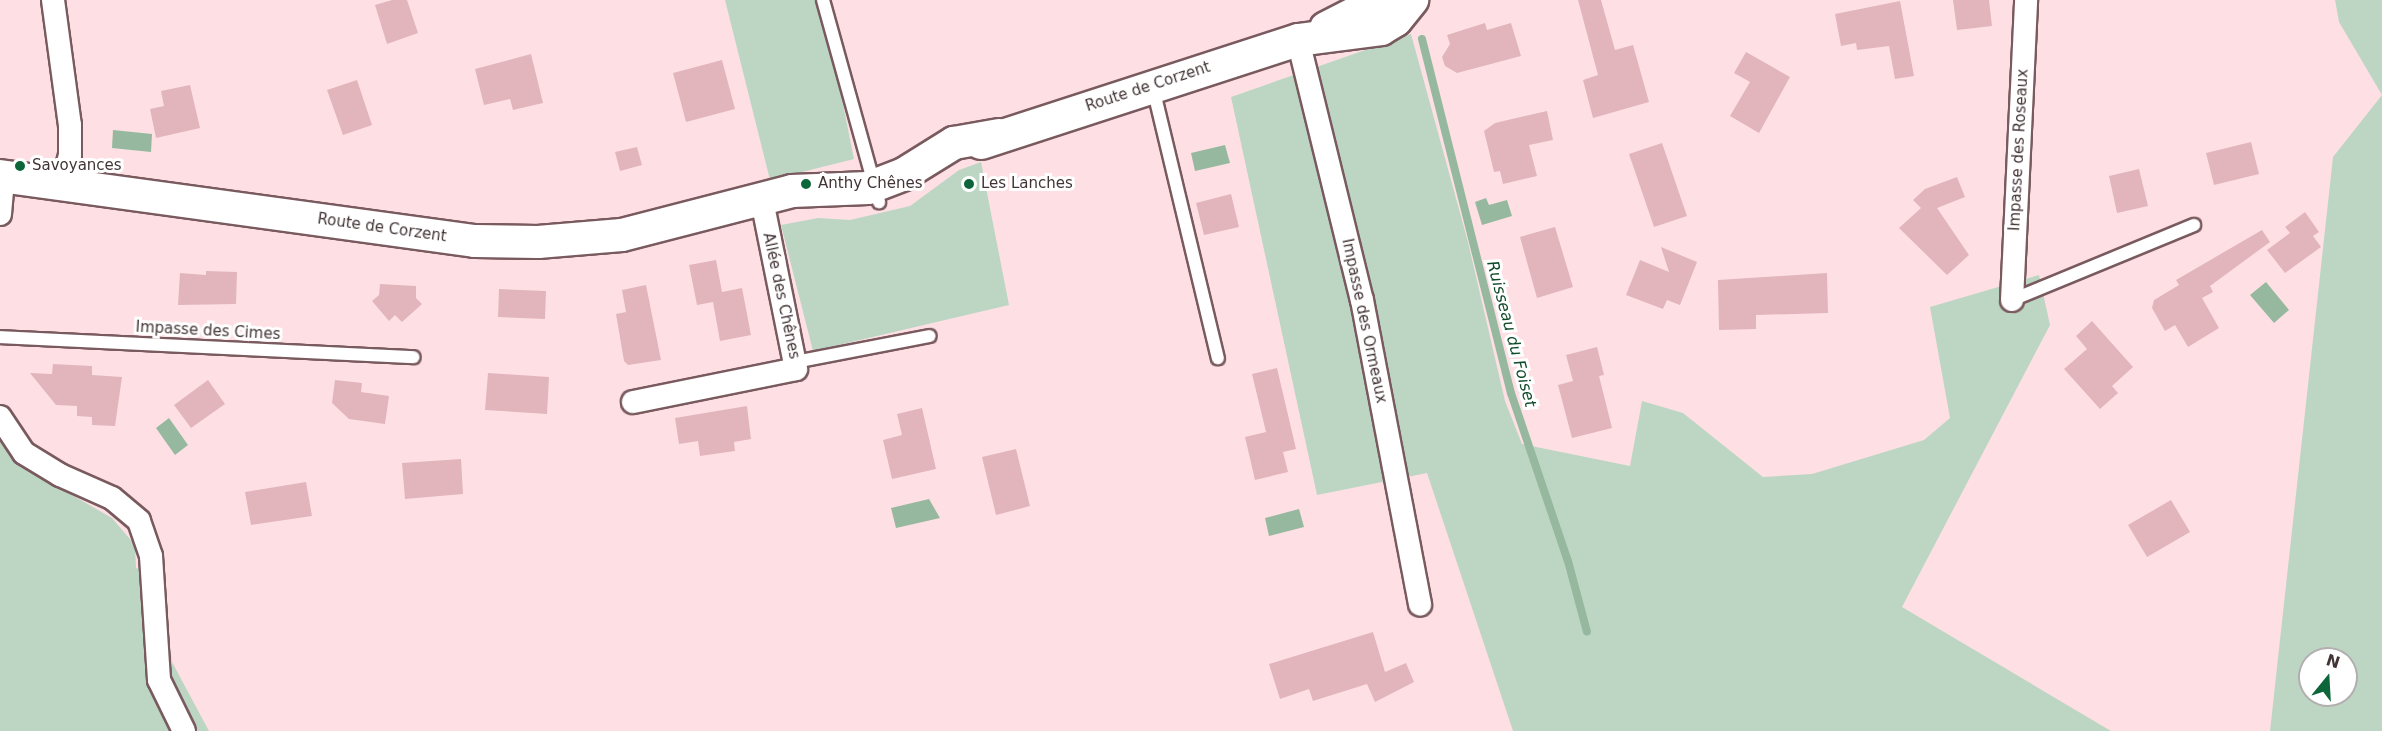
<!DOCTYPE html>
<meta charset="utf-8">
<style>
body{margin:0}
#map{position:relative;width:2382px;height:731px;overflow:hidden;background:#fee0e4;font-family:"DejaVu Sans",sans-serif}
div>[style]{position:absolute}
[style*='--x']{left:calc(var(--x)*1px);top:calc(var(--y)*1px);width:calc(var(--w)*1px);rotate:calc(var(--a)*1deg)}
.green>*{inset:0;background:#bcd6c3}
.water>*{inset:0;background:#95b89f}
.stream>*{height:8px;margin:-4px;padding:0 4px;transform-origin:4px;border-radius:4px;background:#95b89f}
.building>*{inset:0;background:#e1b5bb}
.roads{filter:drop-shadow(2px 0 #795a5e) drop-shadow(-2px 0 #795a5e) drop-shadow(0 2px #795a5e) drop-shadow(0 -2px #795a5e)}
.lane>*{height:12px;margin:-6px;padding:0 6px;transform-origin:6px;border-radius:6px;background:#fff}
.street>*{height:22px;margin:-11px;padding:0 11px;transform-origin:11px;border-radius:11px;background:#fff}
.secondary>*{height:32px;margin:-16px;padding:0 16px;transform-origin:16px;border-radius:16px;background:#fff}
.dots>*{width:16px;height:16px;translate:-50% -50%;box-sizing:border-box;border:3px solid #fff;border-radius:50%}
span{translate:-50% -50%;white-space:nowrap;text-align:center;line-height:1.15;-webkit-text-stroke:6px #fff;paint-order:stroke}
.street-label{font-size:15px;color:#423436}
.poi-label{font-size:15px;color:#423436}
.left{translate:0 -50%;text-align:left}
.water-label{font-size:16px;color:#0f4a29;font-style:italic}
.north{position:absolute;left:2298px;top:647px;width:60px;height:60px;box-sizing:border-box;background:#fff;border:2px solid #b3aeaf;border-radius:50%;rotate:18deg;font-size:16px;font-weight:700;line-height:24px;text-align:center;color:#423436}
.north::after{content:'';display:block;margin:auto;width:21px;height:27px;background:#0d6639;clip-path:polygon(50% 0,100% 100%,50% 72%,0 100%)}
</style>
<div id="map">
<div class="green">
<i style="clip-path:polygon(725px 0,822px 0,854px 159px,770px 180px)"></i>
<i style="clip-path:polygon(evenodd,2335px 0,2382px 0,2382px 731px,2270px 731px,2333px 157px,2382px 95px,2339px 22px,2335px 0,2310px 659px,2346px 659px,2346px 695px,2310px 695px,2310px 659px)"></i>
<i style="clip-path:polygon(1411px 34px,1468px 242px,1505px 401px,1522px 444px,1630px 466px,1642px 401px,1683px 413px,1763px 477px,1812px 474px,1924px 440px,1950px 418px,1930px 307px,2039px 275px,2050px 325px,1902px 607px,2111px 731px,1513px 731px,1427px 473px,1317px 495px,1231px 97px)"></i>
<i style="clip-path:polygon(981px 162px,1009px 305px,813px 351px,781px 225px,818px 218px,850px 220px,910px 206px,959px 170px)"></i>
<i style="clip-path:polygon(0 438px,30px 471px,112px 518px,135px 545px,136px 568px,161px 577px,172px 662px,209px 731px,0 731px)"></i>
</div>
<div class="water">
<i style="clip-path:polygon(113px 130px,152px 134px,151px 152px,112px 148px)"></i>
<i style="clip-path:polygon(1225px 145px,1230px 163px,1195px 171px,1191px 153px)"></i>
<i style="clip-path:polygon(1486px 198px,1489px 205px,1507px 200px,1512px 216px,1482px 225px,1475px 202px)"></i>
<i style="clip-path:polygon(2266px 282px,2289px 310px,2274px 323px,2250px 295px)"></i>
<i style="clip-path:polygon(169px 418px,188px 445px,175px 455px,156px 428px)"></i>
<i style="clip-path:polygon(929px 499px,940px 518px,896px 528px,891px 508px)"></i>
<i style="clip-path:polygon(1299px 509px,1304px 527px,1269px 536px,1265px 518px)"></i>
</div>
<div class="stream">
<i style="--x:1422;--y:39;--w:365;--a:75.9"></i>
<i style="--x:1511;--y:393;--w:177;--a:71.3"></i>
<i style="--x:1568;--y:561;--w:73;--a:75"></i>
</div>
<div class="building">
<i style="clip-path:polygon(392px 0,407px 0,418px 33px,387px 44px,375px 5px)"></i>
<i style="clip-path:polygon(1578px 0,1601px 0,1615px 50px,1633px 45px,1649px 102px,1593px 118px,1583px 80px,1598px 75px)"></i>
<i style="clip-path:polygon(1953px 0,1989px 0,1992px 26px,1957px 30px)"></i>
<i style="clip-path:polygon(1900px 1px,1914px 76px,1895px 79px,1889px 46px,1857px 50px,1856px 43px,1841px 46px,1835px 14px)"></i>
<i style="clip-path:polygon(1485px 23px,1487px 30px,1511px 23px,1521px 56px,1457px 73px,1445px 66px,1442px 57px,1450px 44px,1447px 35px)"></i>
<i style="clip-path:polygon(1746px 52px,1790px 77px,1759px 133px,1730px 116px,1750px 82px,1734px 73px)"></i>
<i style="clip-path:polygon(531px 54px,543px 103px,513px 110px,510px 99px,484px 105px,475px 69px)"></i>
<i style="clip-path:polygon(722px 60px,735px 109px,686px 122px,673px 73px)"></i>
<i style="clip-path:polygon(357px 80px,372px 125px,343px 135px,327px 90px)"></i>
<i style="clip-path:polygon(190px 85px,200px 128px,156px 138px,150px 109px,164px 106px,161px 91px)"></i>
<i style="clip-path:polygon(1547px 111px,1553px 140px,1529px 145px,1537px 176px,1503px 184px,1500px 171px,1494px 172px,1484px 131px,1495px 123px)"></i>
<i style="clip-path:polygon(2251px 142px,2259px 174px,2214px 185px,2206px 153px)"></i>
<i style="clip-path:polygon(1662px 143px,1687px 216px,1654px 227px,1629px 154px)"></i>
<i style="clip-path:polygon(637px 147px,642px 165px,620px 171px,615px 152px)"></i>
<i style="clip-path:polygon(2139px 169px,2148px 206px,2117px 213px,2109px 176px)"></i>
<i style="clip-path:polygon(1957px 177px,1965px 197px,1937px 208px,1969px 255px,1947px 275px,1899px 228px,1921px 208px,1913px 200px,1925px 189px)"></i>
<i style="clip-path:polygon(1231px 194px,1239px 227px,1204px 235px,1196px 203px)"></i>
<i style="clip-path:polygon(2305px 212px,2319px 232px,2313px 236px,2321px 247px,2285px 273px,2267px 250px,2290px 233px,2285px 227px)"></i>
<i style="clip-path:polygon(1555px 227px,1573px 287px,1537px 298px,1520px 237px)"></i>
<i style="clip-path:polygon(2262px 230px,2270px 242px,2210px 286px,2213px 292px,2202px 298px,2219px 328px,2188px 347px,2175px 325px,2165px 331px,2152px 308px,2154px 300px,2179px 285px,2176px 280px)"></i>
<i style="clip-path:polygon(1661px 247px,1697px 262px,1680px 305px,1667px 300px,1663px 309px,1626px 295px,1640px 260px,1669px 272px)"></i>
<i style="clip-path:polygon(716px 260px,722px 292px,742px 288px,751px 335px,720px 341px,713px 302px,697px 305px,689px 265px)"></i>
<i style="clip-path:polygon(206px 271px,237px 272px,236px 304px,178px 305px,180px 273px,206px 275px)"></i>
<i style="clip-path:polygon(1827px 273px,1828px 313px,1756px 315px,1756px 329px,1719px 330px,1718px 280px)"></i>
<i style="clip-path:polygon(380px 284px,416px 286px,416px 298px,422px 304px,402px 322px,395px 315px,389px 321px,372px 301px,379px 295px)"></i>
<i style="clip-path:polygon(646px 285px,661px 360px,628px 365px,624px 361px,616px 314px,626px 312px,622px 290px)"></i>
<i style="clip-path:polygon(499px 289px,546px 291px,545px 319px,498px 317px)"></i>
<i style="clip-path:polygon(2092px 321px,2133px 367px,2112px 386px,2118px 393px,2100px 409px,2064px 369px,2087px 349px,2076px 336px)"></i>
<i style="clip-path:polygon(1597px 347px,1604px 375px,1599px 376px,1612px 428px,1572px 438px,1558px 385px,1573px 381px,1566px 355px)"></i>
<i style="clip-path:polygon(53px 364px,92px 366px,92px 375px,122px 377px,115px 426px,92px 425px,92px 417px,77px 416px,77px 406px,56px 405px,30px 373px,52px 374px)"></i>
<i style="clip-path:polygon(1277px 368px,1296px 449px,1283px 452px,1288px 472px,1255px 480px,1245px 437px,1266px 432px,1252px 374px)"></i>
<i style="clip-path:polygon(488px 373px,549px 377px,547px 414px,485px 410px)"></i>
<i style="clip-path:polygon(208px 380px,225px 404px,191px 428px,174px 405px)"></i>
<i style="clip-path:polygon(335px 380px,362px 383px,361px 392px,389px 396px,385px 424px,349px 419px,332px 403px)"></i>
<i style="clip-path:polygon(747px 406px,751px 439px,734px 442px,735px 451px,700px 456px,698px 441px,679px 444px,675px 418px)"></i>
<i style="clip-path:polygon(922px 408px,936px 469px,892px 479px,883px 440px,902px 435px,897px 414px)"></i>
<i style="clip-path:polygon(1016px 449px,1030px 506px,996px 515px,982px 457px)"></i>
<i style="clip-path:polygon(461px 459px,463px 494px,405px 499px,402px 463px)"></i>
<i style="clip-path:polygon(306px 482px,312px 516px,251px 525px,245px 492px)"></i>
<i style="clip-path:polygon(2171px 500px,2190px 532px,2147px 557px,2128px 525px)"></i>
<i style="clip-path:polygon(1373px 632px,1385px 672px,1406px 663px,1414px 682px,1375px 702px,1367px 684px,1313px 701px,1309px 689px,1280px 699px,1269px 664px)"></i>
</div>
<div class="roads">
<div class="lane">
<i style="--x:823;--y:0;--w:210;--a:74.5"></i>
<i style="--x:1153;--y:88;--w:278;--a:76.5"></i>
<i style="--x:2012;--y:300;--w:197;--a:-22.4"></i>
<i style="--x:0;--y:337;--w:414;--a:2.8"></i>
<i style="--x:795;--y:362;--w:137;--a:-10.9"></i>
</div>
<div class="street">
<i style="--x:53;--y:0;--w:126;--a:82.3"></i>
<i style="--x:70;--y:125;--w:30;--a:90"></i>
<i style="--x:70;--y:155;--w:30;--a:105"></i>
<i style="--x:1298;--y:40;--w:268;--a:76.2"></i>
<i style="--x:1362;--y:300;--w:310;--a:79.2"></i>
<i style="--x:0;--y:214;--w:37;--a:-85"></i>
<i style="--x:2012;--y:300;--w:300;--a:-87.3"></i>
<i style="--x:633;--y:402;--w:166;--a:-11.4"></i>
<i style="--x:796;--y:369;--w:172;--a:-101.4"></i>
<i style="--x:0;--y:417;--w:43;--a:56.3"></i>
<i style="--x:24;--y:453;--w:42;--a:31.4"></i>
<i style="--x:60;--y:475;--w:57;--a:23.9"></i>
<i style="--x:112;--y:498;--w:35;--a:40"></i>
<i style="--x:139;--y:521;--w:37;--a:71"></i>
<i style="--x:151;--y:556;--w:124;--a:86.3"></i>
<i style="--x:159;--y:680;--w:57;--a:63.9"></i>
</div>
<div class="secondary">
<i style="--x:1326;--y:28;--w:62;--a:-27"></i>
<i style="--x:981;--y:143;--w:333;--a:-18"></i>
<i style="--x:1298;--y:40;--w:84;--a:-7.5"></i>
<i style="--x:1381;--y:29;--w:17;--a:-31"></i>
<i style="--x:1396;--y:20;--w:26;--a:-51"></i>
<i style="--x:0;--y:176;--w:479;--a:7.8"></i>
<i style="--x:475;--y:241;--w:63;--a:0.9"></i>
<i style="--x:538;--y:242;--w:84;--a:-4.8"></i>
<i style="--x:622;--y:235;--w:176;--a:-14.5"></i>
<i style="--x:792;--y:191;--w:76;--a:-2.3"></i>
<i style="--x:868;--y:188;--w:39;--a:-21"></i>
<i style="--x:904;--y:174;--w:59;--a:-31.8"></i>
<i style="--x:954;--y:143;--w:46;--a:-10.1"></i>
</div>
</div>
<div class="dots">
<i style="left:20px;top:166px;background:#0d6639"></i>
<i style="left:806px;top:184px;background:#0d6639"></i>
<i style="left:969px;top:184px;background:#0d6639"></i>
</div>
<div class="street-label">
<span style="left:1148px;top:87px;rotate:-18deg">Route de Corzent</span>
<span style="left:2019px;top:150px;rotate:-87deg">Impasse des Roseaux</span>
<span style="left:382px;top:228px;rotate:8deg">Route de Corzent</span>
<span style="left:781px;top:296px;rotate:78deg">Allée des Chênes</span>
<span style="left:1364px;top:321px;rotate:78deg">Impasse des Ormeaux</span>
<span style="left:208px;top:331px;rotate:3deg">Impasse des Cimes</span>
</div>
<div class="poi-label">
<span class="left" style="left:32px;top:166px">Savoyances</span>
<span class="left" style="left:818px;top:184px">Anthy Chênes</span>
<span class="left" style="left:981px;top:184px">Les Lanches</span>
</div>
<div class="water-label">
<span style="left:1511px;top:334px;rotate:75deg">Ruisseau du Foiset</span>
</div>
<div class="north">N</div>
</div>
